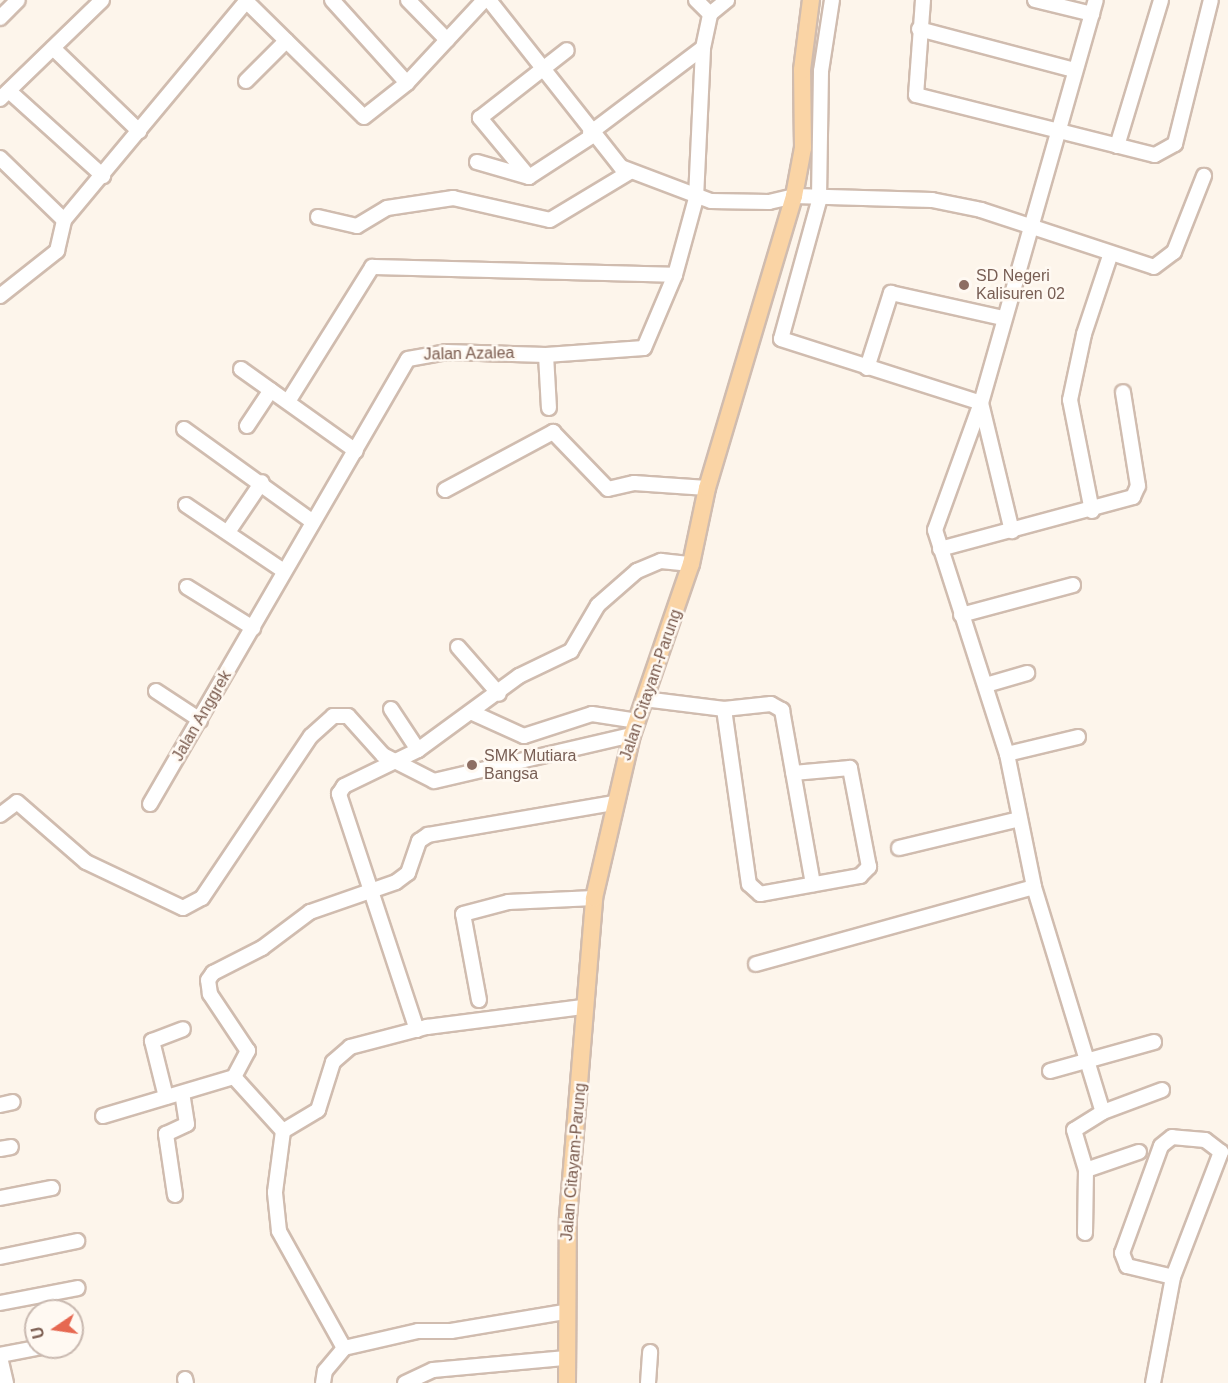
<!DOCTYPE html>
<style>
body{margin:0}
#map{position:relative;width:1228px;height:1383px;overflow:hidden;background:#fdf5eb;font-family:Arial,sans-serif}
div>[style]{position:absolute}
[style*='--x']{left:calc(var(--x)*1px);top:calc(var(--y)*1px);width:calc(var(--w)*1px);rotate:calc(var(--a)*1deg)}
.roads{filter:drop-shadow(2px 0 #d0bcaf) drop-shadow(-2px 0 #d0bcaf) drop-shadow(0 2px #d0bcaf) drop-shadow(0 -2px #d0bcaf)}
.minor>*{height:14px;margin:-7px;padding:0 7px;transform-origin:7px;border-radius:7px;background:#fff}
.major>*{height:16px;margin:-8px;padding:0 8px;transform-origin:8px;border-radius:8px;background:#fad4a5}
.dots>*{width:16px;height:16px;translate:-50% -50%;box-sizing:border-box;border:3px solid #fff9f2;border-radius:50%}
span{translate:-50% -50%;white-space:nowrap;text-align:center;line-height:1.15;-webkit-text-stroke:5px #fff9f2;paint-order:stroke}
.education-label{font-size:16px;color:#785e54}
.left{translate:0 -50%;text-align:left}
.street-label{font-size:16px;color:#795a4d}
.north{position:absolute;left:24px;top:1299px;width:60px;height:60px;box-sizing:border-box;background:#fff9f2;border:2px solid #c9b9b0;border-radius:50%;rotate:257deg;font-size:16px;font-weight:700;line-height:24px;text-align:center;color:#795a4d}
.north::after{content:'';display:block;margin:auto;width:21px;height:27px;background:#e66851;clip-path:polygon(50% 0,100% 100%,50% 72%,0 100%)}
</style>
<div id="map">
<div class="roads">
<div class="minor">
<i style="--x:332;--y:0;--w:112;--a:47.9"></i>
<i style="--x:408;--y:0;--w:56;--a:45.7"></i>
<i style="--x:489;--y:0;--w:213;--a:51.7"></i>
<i style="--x:621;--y:167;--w:96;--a:20.7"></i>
<i style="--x:711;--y:201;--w:58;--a:1"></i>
<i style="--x:769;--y:202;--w:26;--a:-13"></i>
<i style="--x:794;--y:196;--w:138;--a:1.7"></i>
<i style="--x:932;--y:200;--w:50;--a:11.5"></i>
<i style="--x:981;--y:210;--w:182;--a:18.2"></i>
<i style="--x:1154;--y:267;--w:25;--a:-37"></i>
<i style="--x:1174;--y:252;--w:82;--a:-68.5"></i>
<i style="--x:696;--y:0;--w:20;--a:45"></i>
<i style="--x:832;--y:0;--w:72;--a:98.8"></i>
<i style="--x:821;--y:71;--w:130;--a:90.9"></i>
<i style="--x:819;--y:201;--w:143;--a:105.4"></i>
<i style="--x:781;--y:339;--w:210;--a:17.7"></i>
<i style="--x:981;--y:403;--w:419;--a:-74.1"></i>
<i style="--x:923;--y:0;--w:95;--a:94.2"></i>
<i style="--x:916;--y:95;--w:246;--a:14.1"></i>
<i style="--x:1155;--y:155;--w:23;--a:-29"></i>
<i style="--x:1175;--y:144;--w:148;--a:-76"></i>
<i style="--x:1035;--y:0;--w:59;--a:13.8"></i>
<i style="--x:246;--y:1;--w:165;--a:44.5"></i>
<i style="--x:364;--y:117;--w:55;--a:-38.3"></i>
<i style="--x:407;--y:83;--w:113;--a:-47.1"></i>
<i style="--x:0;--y:18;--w:25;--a:-45"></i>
<i style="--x:919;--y:29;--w:160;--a:14.8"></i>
<i style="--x:53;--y:48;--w:120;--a:44"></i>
<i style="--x:246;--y:81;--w:57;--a:-45"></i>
<i style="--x:9;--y:91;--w:127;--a:42.1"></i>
<i style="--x:0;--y:99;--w:142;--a:-44.1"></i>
<i style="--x:590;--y:133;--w:141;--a:-37"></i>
<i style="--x:1117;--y:146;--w:152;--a:-73.2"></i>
<i style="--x:0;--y:158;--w:89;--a:44.1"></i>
<i style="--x:477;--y:162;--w:54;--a:16.1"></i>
<i style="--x:529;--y:177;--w:77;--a:-129.7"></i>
<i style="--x:480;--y:118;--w:110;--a:-38"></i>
<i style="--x:529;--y:177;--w:75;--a:-33.1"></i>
<i style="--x:318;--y:217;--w:40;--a:13"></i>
<i style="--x:357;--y:226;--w:35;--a:-31"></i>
<i style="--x:387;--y:208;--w:67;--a:-8.6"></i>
<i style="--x:453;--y:198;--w:99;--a:12.8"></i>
<i style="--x:550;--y:220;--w:93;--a:-31"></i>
<i style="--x:0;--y:296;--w:73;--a:-38.3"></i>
<i style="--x:57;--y:251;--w:32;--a:-77"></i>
<i style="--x:64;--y:220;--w:286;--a:-50.2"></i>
<i style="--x:546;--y:355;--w:53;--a:86.8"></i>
<i style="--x:867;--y:368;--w:79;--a:-72.3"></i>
<i style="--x:891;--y:293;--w:115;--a:12.6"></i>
<i style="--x:241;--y:369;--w:141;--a:35.5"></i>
<i style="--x:289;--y:400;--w:157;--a:-58"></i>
<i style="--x:372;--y:267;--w:303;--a:1.5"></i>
<i style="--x:981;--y:403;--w:135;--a:109.9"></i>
<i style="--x:935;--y:530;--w:235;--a:72.2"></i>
<i style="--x:1007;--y:754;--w:136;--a:78.5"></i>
<i style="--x:1034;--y:887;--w:235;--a:73"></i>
<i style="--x:1103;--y:1112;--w:34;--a:148"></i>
<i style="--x:1074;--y:1130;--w:42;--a:73.3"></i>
<i style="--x:1086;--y:1170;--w:63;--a:90.9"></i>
<i style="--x:981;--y:403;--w:132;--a:76.4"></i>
<i style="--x:247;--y:426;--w:43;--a:-56.3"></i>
<i style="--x:184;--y:429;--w:159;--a:35.8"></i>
<i style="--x:445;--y:490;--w:123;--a:-28.2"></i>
<i style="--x:553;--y:432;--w:79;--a:46"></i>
<i style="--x:608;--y:489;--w:27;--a:-13"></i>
<i style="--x:634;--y:483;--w:73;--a:3.9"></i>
<i style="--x:186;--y:505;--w:118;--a:34"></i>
<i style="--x:1092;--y:511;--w:113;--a:-101.2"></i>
<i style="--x:1070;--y:400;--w:67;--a:-78"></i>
<i style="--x:1084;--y:334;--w:82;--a:-71.6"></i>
<i style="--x:228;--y:532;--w:60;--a:-55.8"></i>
<i style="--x:940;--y:549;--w:200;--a:-15.1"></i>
<i style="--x:1133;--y:497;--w:12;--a:-66"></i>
<i style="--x:1138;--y:486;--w:95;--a:-99.1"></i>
<i style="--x:187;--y:587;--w:78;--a:31.8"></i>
<i style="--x:961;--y:615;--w:116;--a:-15"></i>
<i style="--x:458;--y:647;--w:62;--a:48.9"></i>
<i style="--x:986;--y:685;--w:43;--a:-16.3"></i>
<i style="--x:156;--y:691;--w:53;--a:33.4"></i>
<i style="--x:644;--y:699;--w:81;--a:7.1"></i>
<i style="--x:724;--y:709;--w:177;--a:81.9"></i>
<i style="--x:749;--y:884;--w:15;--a:42"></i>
<i style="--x:760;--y:894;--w:102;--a:-10.2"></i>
<i style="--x:860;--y:876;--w:13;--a:-45"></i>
<i style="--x:869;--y:867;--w:101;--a:-100.9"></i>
<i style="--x:850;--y:768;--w:57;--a:175"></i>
<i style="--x:391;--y:709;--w:49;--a:56.6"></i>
<i style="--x:418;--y:750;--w:125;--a:-36.2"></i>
<i style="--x:519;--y:676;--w:58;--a:-25.7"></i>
<i style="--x:571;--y:651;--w:53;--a:-59.6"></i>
<i style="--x:598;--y:605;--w:52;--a:-41.1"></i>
<i style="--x:637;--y:571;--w:26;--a:-23"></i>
<i style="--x:661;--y:561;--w:30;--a:6"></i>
<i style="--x:724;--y:709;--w:47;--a:-6.1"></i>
<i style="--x:771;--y:704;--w:13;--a:29"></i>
<i style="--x:782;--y:710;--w:177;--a:79.9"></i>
<i style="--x:473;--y:713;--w:56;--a:24.3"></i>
<i style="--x:524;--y:736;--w:71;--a:-17.9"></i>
<i style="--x:592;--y:714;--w:46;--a:8.8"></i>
<i style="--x:1007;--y:754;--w:73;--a:-13.5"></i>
<i style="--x:150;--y:804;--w:514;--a:-59.9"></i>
<i style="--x:408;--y:359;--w:39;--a:-10"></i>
<i style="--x:446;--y:352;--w:100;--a:1.7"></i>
<i style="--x:546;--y:355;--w:98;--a:-4.1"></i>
<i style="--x:644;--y:348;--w:79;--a:-67"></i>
<i style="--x:675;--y:275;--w:80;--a:-74.7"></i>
<i style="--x:696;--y:198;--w:150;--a:-87.3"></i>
<i style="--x:703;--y:48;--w:35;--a:-78"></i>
<i style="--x:710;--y:14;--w:22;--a:-39"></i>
<i style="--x:0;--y:815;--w:21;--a:-37"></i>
<i style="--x:17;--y:802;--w:91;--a:41"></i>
<i style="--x:86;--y:862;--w:107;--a:25.4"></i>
<i style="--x:183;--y:908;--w:21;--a:-28"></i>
<i style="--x:202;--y:898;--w:195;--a:-56.1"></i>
<i style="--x:311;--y:736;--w:30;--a:-42"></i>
<i style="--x:333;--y:716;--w:15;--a:0"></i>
<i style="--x:348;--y:716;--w:52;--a:48.1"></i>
<i style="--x:383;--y:755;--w:57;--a:27"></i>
<i style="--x:434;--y:781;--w:203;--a:-13.1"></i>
<i style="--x:899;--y:848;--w:124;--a:-13.5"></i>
<i style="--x:756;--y:964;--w:288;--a:-15.5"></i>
<i style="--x:479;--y:1000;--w:87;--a:-100.5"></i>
<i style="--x:463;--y:914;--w:47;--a:-14.9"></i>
<i style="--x:508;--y:902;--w:86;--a:-2.7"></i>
<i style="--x:417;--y:1030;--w:249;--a:-108.3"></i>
<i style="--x:339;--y:794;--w:9;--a:-58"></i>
<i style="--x:344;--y:786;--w:82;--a:-25.9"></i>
<i style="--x:1050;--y:1071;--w:108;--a:-15.6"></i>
<i style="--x:234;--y:1077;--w:30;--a:-62"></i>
<i style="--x:248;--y:1051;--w:69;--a:-123.7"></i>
<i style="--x:210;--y:994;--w:14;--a:-98"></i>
<i style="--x:208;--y:980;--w:9;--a:-54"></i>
<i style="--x:213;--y:973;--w:55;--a:-27"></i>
<i style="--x:262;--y:948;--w:60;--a:-36.9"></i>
<i style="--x:310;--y:912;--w:91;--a:-19.2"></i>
<i style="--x:396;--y:882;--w:15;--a:-37"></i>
<i style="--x:408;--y:873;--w:34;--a:-71"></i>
<i style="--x:419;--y:841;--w:11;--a:-34"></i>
<i style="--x:428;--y:835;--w:188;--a:-9.8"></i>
<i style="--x:166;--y:1097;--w:58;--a:-104"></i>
<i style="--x:152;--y:1041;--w:33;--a:-21"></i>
<i style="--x:0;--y:1105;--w:13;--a:-13"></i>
<i style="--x:1103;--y:1112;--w:63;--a:-20.4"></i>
<i style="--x:103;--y:1116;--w:137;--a:-16.6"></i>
<i style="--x:234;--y:1077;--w:73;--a:47.8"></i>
<i style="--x:0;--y:1149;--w:11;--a:-10"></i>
<i style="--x:1086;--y:1170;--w:56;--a:-18.8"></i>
<i style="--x:175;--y:1195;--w:62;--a:-98.4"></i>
<i style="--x:166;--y:1134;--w:23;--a:-25"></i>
<i style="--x:187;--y:1124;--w:31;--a:-99"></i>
<i style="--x:0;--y:1198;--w:53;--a:-10.9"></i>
<i style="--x:0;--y:1257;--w:79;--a:-11.7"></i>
<i style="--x:0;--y:1303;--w:79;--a:-10.9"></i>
<i style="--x:344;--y:1348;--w:134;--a:-119.1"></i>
<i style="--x:279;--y:1231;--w:39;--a:-96"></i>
<i style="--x:275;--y:1192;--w:62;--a:-82.5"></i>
<i style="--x:283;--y:1131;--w:41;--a:-31"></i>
<i style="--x:318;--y:1110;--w:50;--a:-72.6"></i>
<i style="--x:333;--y:1062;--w:23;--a:-41"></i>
<i style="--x:350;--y:1047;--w:80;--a:-14.6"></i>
<i style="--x:427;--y:1027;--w:157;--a:-7.3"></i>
<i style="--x:0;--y:1355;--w:43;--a:-10.8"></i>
<i style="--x:0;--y:1357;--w:27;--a:77"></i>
<i style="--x:185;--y:1379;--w:4;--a:76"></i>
<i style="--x:323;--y:1383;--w:12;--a:-81"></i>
<i style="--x:325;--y:1371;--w:30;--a:-50"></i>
<i style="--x:344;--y:1348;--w:76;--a:-12.9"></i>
<i style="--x:418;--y:1331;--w:33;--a:0"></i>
<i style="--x:451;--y:1331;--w:115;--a:-9.5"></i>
<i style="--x:405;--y:1383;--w:31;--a:-25"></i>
<i style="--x:433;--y:1370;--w:134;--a:-5.2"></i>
<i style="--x:648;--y:1383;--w:31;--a:-86"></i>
<i style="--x:1153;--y:1383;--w:108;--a:-79.3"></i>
<i style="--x:1173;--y:1277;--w:134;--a:-69"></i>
<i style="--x:1221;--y:1152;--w:20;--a:-143"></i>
<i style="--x:1205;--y:1140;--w:33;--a:-175"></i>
<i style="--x:1172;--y:1137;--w:14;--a:141"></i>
<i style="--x:1161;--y:1146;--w:114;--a:110"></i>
<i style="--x:1122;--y:1253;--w:14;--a:69"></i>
<i style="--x:1127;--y:1266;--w:47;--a:13.4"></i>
</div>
<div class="major">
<i style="--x:567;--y:1383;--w:166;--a:-89.7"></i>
<i style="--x:568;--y:1217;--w:320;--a:-85.3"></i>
<i style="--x:594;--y:898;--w:167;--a:-76.9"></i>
<i style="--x:632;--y:735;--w:181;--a:-71"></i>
<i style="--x:691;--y:564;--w:78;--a:-78.1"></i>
<i style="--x:707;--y:488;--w:305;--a:-73.4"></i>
<i style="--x:794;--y:196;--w:49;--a:-79.4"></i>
<i style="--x:803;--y:148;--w:78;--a:-90.7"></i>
<i style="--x:802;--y:70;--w:71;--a:-82.7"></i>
</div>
</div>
<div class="dots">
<i style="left:964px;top:285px;background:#8d6e63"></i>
<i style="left:472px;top:765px;background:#8d6e63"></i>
</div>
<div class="education-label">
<span class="left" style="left:976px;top:285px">SD Negeri<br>Kalisuren 02</span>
<span class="left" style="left:484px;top:765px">SMK Mutiara<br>Bangsa</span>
</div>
<div class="street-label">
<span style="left:469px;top:354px;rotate:-1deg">Jalan Azalea</span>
<span style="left:651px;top:685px;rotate:-71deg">Jalan Citayam-Parung</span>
<span style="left:202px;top:716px;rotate:-60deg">Jalan Anggrek</span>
<span style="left:574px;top:1162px;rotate:-85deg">Jalan Citayam-Parung</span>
</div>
<div class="north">U</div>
</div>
